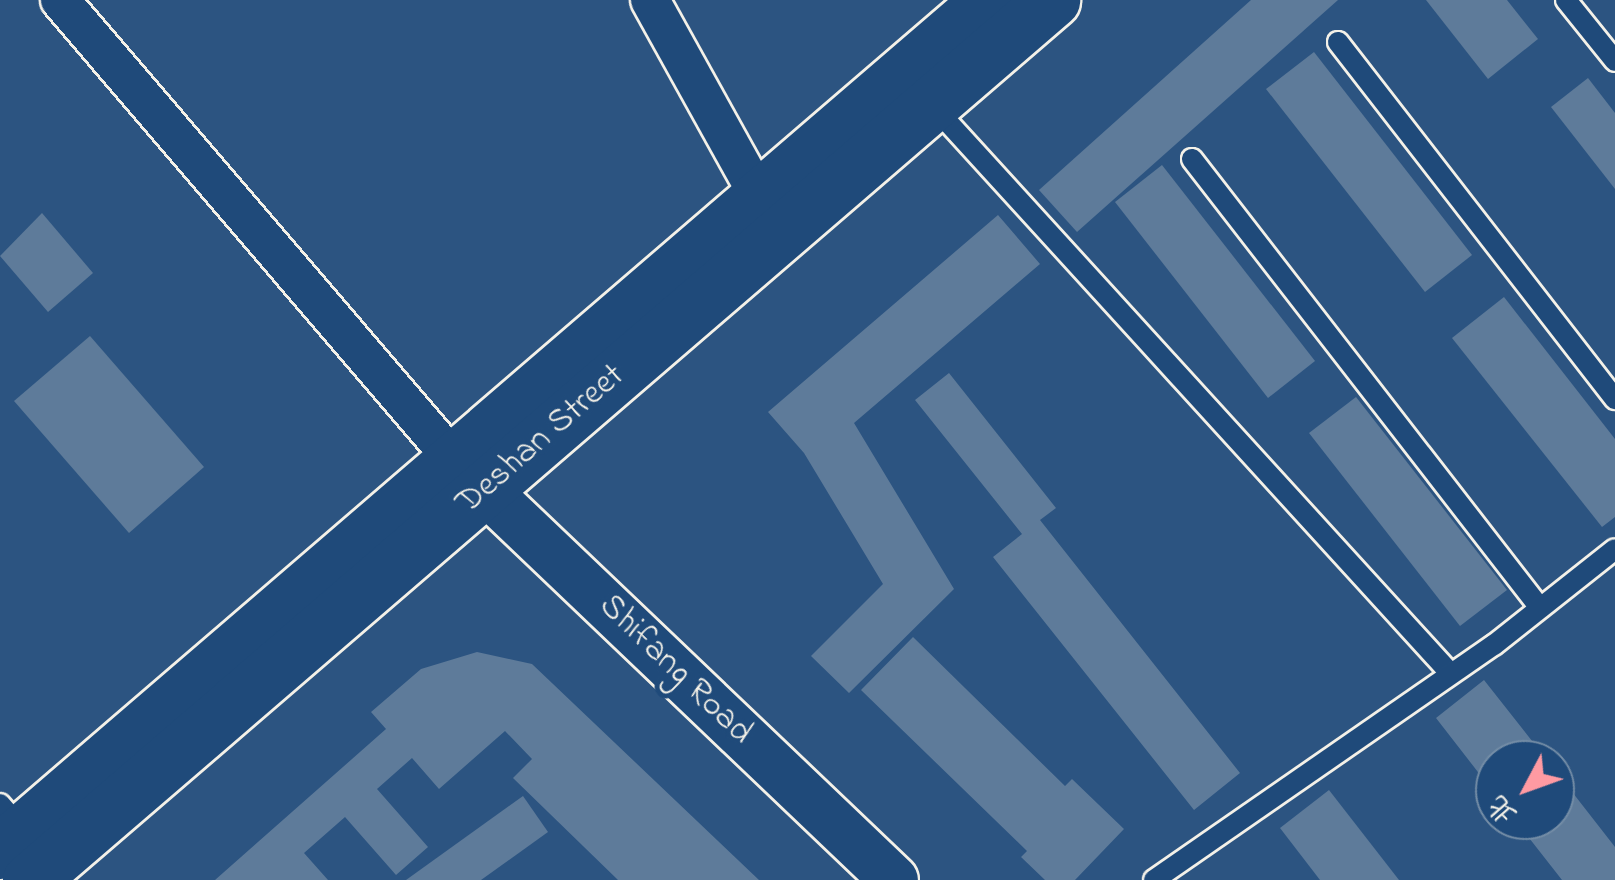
<!DOCTYPE html>
<meta charset="utf-8">
<style>
body{margin:0}
#map{position:relative;width:1615px;height:880px;overflow:hidden;background:#2c5481;font-family:"Indie Flower","LXGW WenKai TC",sans-serif}
div>[style]{position:absolute}
[style*='--x']{left:calc(var(--x)*1px);top:calc(var(--y)*1px);width:calc(var(--w)*1px);rotate:calc(var(--a)*1deg)}
.building>*{inset:0;background:#5e7b9a}
.roads{filter:drop-shadow(2px 0 #f4f1e8) drop-shadow(-2px 0 #f4f1e8) drop-shadow(0 2px #f4f1e8) drop-shadow(0 -2px #f4f1e8)}
.service>*{height:20px;margin:-10px;padding:0 10px;transform-origin:10px;border-radius:10px;background:#1f4a7a}
.minor>*{height:38px;margin:-19px;padding:0 19px;transform-origin:19px;border-radius:19px;background:#1f4a7a}
.tertiary>*{height:48px;margin:-24px;padding:0 24px;transform-origin:24px;border-radius:24px;background:#1f4a7a}
.primary>*{height:55px;margin:-27.5px;padding:0 27.5px;transform-origin:27.5px;border-radius:27.5px;background:#1f4a7a}
span{translate:-50% -50%;white-space:nowrap;text-align:center;line-height:1.15;-webkit-text-stroke:10px #1f4a7a;paint-order:stroke}
.street-label{font-size:35px;color:#f4f1e8}
.north{position:absolute;left:1475px;top:740px;width:100px;height:100px;box-sizing:border-box;background:#1f4a7a;border:2px solid #748da6;border-radius:50%;rotate:229deg;font-size:28px;font-weight:700;line-height:40px;text-align:center;color:#f4f1e8}
.north::after{content:'';display:block;margin:auto;width:35px;height:45px;background:#ff9aa2;clip-path:polygon(50% 0,100% 100%,50% 72%,0 100%)}
</style>
<div id="map">
<div class="building">
<i style="clip-path:polygon(1251px 0,1338px 0,1077px 232px,1039px 190px)"></i>
<i style="clip-path:polygon(1426px 0,1507px 0,1538px 39px,1488px 79px)"></i>
<i style="clip-path:polygon(1314px 52px,1472px 255px,1425px 292px,1266px 89px)"></i>
<i style="clip-path:polygon(1588px 78px,1615px 113px,1615px 189px,1551px 107px)"></i>
<i style="clip-path:polygon(1162px 165px,1315px 361px,1268px 398px,1115px 202px)"></i>
<i style="clip-path:polygon(42px 213px,93px 273px,48px 312px,0 256px)"></i>
<i style="clip-path:polygon(998px 215px,1040px 264px,854px 423px,954px 589px,849px 693px,811px 656px,883px 584px,804px 453px,768px 412px)"></i>
<i style="clip-path:polygon(1504px 297px,1615px 439px,1615px 517px,1602px 527px,1452px 338px)"></i>
<i style="clip-path:polygon(90px 336px,204px 467px,129px 533px,14px 401px)"></i>
<i style="clip-path:polygon(949px 373px,1056px 508px,1040px 520px,1240px 773px,1194px 810px,993px 557px,1022px 534px,915px 400px)"></i>
<i style="clip-path:polygon(1356px 397px,1507px 590px,1460px 626px,1309px 433px)"></i>
<i style="clip-path:polygon(913px 637px,1065px 786px,1072px 779px,1124px 829px,1075px 880px,1045px 880px,1021px 857px,1027px 851px,861px 690px)"></i>
<i style="clip-path:polygon(477px 652px,532px 664px,759px 880px,618px 880px,513px 778px,532px 759px,505px 731px,439px 789px,412px 758px,377px 789px,428px 847px,396px 875px,345px 817px,304px 853px,328px 880px,215px 880px,386px 729px,371px 712px,421px 669px)"></i>
<i style="clip-path:polygon(1484px 680px,1547px 760px,1495px 760px,1495px 794px,1436px 718px)"></i>
<i style="clip-path:polygon(1555px 770px,1615px 847px,1615px 880px,1562px 880px,1515px 820px,1555px 820px)"></i>
<i style="clip-path:polygon(1329px 790px,1399px 880px,1320px 880px,1280px 828px)"></i>
<i style="clip-path:polygon(523px 796px,548px 832px,481px 880px,406px 880px)"></i>
</div>
<div class="roads">
<div class="service">
<i style="--x:1566;--y:0;--w:78;--a:51.2"></i>
<i style="--x:1338;--y:42;--w:452;--a:52.2"></i>
<i style="--x:934;--y:107;--w:767;--a:47.64"></i>
<i style="--x:1192;--y:159;--w:568;--a:52.22"></i>
<i style="--x:0;--y:804;--w:33;--a:49"></i>
<i style="--x:1154;--y:880;--w:413;--a:-34.7"></i>
<i style="--x:1494;--y:645;--w:154;--a:-38.4"></i>
</div>
<div class="minor">
<i style="--x:60;--y:0;--w:606;--a:49.42"></i>
<i style="--x:650;--y:0;--w:225;--a:61"></i>
</div>
<div class="tertiary">
<i style="--x:459;--y:465;--w:601;--a:43.65"></i>
</div>
<div class="primary">
<i style="--x:0;--y:851;--w:1305;--a:-40.71"></i>
<i style="--x:30;--y:880;--w:1349;--a:-40.73"></i>
</div>
</div>
<div class="street-label">
<span style="left:541px;top:440px;rotate:-41deg">Deshan Street</span>
<span style="left:675px;top:670px;rotate:44deg">Shifang Road</span>
</div>
<div class="north">北</div>
</div>
